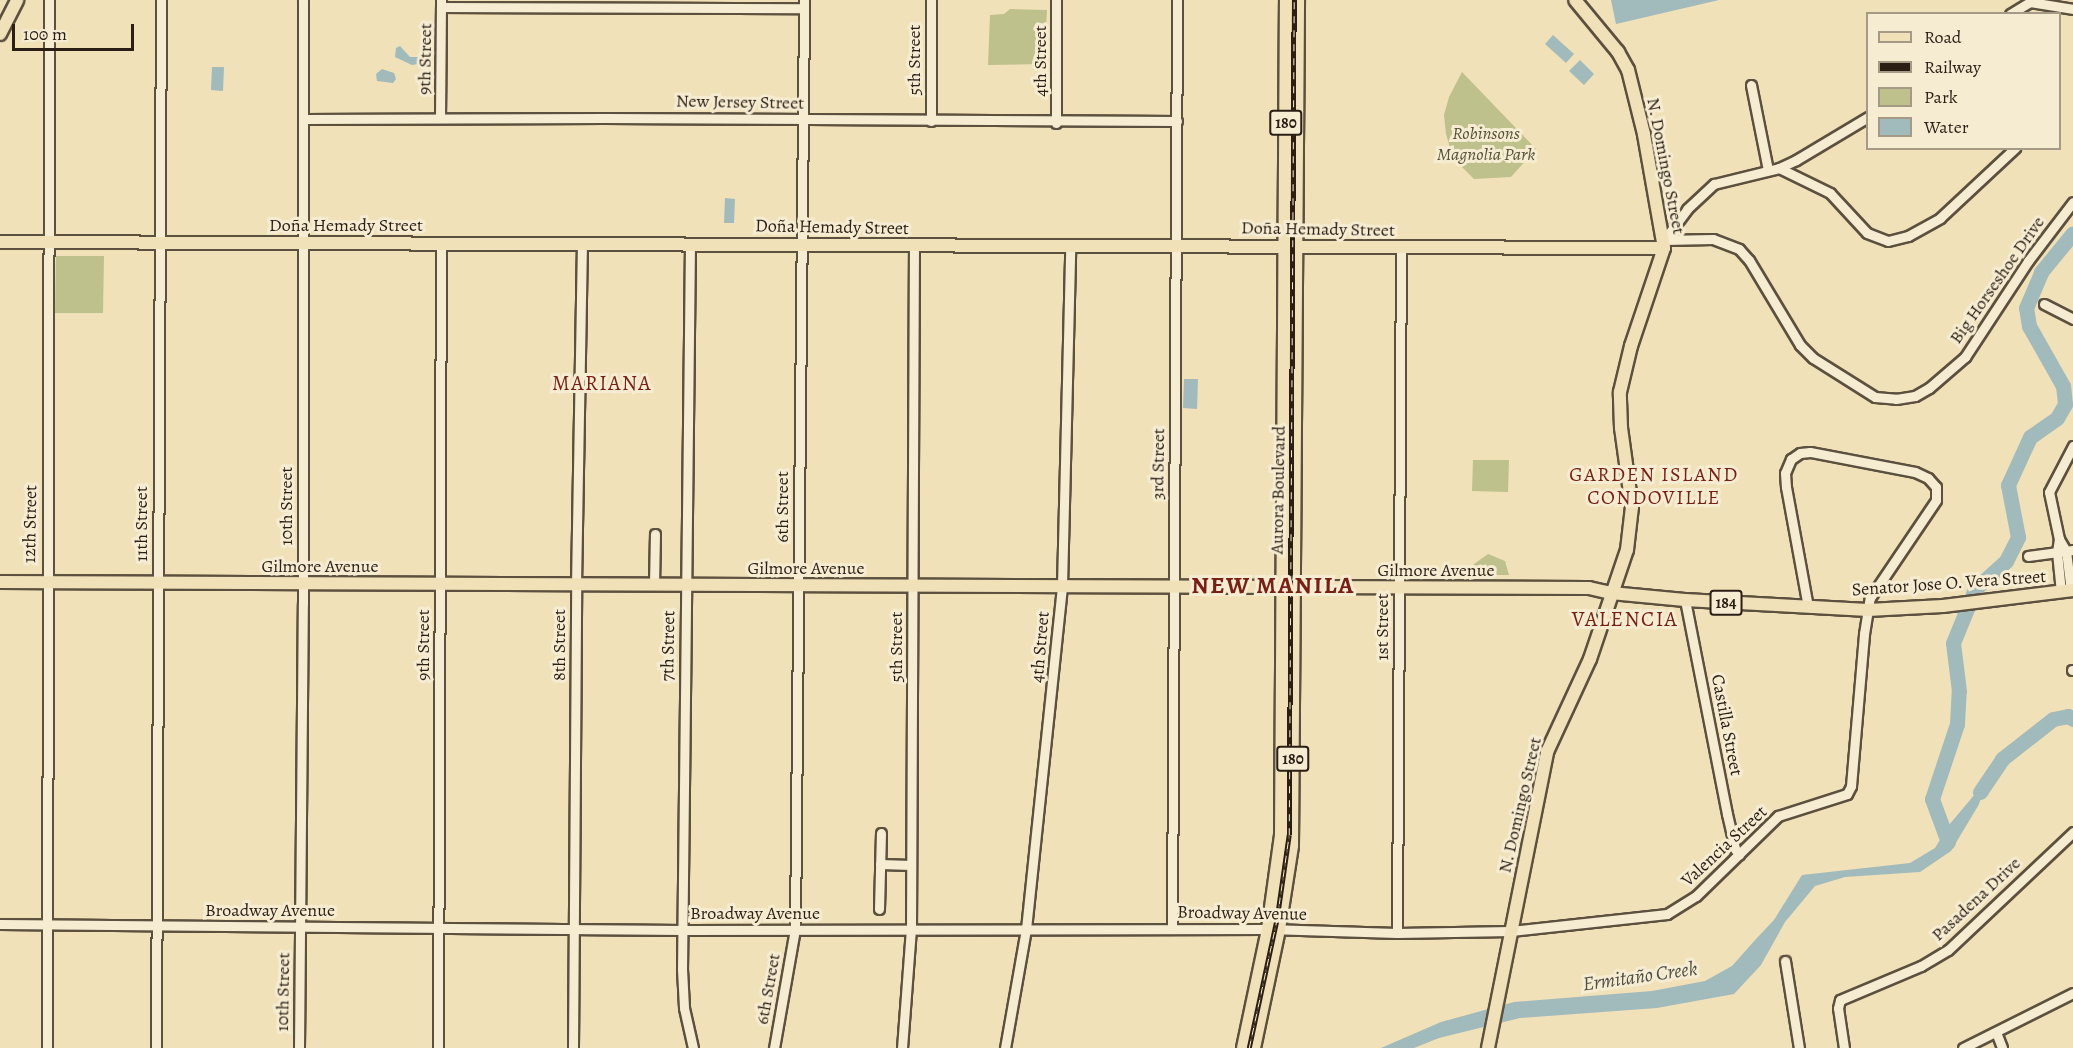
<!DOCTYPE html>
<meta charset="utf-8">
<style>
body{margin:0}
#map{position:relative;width:2073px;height:1048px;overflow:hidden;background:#f0e1b9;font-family:Alegreya,serif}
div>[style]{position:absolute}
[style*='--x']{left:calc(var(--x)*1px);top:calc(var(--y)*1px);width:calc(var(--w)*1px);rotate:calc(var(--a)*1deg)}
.green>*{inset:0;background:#bec18b}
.water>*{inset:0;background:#a1babb}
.river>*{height:15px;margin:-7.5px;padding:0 7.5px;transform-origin:7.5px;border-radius:7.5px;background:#a1babb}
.roads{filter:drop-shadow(2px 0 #5c503e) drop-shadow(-2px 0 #5c503e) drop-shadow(0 2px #5c503e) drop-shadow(0 -2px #5c503e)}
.minor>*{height:9px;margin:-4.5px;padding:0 4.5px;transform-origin:4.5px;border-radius:4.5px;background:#f5ecd2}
.major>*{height:12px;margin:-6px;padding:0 6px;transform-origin:6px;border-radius:6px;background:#f0e1b9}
.rail>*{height:4.5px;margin-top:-2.25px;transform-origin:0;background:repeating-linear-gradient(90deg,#f5ecd2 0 7px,#2b1f15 0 14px);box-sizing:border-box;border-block:2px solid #2b1f15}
span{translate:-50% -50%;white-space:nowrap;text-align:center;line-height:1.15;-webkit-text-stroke:6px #f5ecd2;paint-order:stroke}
.shield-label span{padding:2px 4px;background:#f5ecd2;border:2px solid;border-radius:4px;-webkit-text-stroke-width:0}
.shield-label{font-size:16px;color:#2b1f15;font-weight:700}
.street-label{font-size:18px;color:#2b1f15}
.park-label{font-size:18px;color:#575038;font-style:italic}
.neighbourhood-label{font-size:20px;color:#7a1f14;letter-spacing:1.5px}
.water-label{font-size:20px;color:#4e4e47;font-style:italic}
.quarter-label{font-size:21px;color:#7a1f14;letter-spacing:1.5px}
.district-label{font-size:24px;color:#7a1f14;font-weight:700;letter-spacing:1.5px}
.legend{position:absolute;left:1866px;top:12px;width:195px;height:138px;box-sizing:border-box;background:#f5ecd2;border:2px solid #a49a86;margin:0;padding:8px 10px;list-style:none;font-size:18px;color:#2b1f15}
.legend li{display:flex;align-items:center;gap:12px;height:30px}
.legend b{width:30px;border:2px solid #a49a86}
.scale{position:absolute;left:12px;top:24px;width:122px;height:27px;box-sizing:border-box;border:3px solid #2b1f15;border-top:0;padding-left:8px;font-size:18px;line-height:21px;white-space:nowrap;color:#2b1f15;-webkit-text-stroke:4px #f5ecd2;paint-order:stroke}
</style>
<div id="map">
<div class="green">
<i style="clip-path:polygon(1010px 9px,1047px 10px,1044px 64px,988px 65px,990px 15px,1004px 14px)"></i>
<i style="clip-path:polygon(1462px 72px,1536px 149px,1511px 177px,1474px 179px,1453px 158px,1446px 134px,1444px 115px,1449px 97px)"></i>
<i style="clip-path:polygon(56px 256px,104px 256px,103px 313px,55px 313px)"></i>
<i style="clip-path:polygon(1473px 460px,1509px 460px,1508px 492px,1472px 491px)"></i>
<i style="clip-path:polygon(1488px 554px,1505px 561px,1509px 575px,1472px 575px,1474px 564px)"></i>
</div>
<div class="water">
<i style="clip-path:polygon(1611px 0,1719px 0,1616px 24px)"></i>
<i style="clip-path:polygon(1553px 35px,1574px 54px,1566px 63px,1545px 44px)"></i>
<i style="clip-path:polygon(400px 46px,410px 57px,419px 57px,418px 64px,412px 65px,395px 57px,396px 48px)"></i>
<i style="clip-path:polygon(1580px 60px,1594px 74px,1584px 85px,1569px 71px)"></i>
<i style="clip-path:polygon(212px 67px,224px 67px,223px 91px,211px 90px)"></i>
<i style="clip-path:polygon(382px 69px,394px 73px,396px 79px,393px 83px,377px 81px,376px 74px)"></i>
<i style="clip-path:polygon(725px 198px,735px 199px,734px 223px,724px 223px)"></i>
<i style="clip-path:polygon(1184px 379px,1198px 379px,1197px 409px,1183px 408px)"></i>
<i style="clip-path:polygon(1991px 775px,1978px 806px,1951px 851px,1920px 872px,1845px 877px,1815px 886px,1785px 922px,1761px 965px,1734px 994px,1657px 1008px,1520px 1018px,1439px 1038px,1414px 1048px,1381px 1048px,1441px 1022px,1514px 1002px,1652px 991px,1705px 981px,1732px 966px,1756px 939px,1774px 920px,1802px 875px,1910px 863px,1935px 848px,1949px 825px)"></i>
</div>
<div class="river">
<i style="--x:1980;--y:792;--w:40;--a:-56"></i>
<i style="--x:2002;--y:759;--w:65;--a:-38.1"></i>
<i style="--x:2053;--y:719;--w:15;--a:-11"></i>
<i style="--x:2068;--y:716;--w:6;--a:31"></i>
<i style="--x:1948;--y:842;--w:46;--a:-110.4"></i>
<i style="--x:1932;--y:799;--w:79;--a:-71.6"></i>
<i style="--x:1957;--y:724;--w:33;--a:-87"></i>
<i style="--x:1959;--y:691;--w:48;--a:-97.1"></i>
<i style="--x:1953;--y:643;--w:58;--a:-67.8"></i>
<i style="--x:1975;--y:589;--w:42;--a:-42.1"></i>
<i style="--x:2006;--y:561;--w:27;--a:-63"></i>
<i style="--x:2018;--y:537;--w:53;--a:-100.9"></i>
<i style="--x:2008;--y:485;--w:53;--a:-65.4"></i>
<i style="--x:2030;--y:437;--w:33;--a:-35"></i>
<i style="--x:2057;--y:418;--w:16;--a:-60"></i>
<i style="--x:2065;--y:404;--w:18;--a:-96"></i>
<i style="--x:2063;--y:386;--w:69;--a:-119.5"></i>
<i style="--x:2029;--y:326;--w:18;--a:-99"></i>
<i style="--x:2026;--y:308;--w:39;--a:-67"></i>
<i style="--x:2041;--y:272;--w:50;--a:-50.6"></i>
</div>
<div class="roads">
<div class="minor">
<i style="--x:442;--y:7;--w:362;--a:0.2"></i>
<i style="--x:2010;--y:14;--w:23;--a:-31"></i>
<i style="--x:2030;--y:2;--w:44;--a:9.2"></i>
<i style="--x:1751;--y:85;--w:87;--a:78.7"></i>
<i style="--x:440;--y:118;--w:118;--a:-89.5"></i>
<i style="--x:303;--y:119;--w:302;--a:-0.2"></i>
<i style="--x:605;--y:118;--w:572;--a:0.3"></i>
<i style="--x:931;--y:121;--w:121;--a:-90"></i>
<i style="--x:1056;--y:123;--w:123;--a:-90"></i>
<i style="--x:1779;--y:168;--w:57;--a:26.1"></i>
<i style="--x:1830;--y:193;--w:54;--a:47.2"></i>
<i style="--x:1867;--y:233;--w:22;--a:21"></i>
<i style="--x:1888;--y:241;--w:21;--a:-14"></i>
<i style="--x:1908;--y:236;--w:37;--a:-29"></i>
<i style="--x:1940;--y:218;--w:103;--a:-43"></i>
<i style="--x:1664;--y:240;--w:49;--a:-1.2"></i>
<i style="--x:1713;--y:239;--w:28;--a:21"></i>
<i style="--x:1739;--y:249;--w:15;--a:48"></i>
<i style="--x:1749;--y:260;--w:99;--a:59"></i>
<i style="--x:1800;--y:345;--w:18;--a:45"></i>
<i style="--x:1813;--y:358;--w:73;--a:32.2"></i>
<i style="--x:1875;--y:397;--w:21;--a:5"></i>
<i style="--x:1896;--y:399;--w:19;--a:-9"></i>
<i style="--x:1915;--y:396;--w:16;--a:-30"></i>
<i style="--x:1929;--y:388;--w:48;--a:-40.7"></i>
<i style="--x:1965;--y:357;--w:115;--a:-56.7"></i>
<i style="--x:2028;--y:261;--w:74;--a:-52.7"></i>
<i style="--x:1664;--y:240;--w:39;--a:-53"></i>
<i style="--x:1687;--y:209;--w:37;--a:-43"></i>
<i style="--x:1714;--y:184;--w:67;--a:-13.8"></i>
<i style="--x:1779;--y:168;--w:19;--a:-25"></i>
<i style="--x:1796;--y:160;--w:84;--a:-30.8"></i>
<i style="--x:690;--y:243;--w:726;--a:90.63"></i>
<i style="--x:682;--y:969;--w:39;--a:87"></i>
<i style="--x:684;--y:1008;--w:41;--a:77.3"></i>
<i style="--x:2044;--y:304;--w:33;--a:27"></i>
<i style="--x:2059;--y:539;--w:13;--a:99"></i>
<i style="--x:2057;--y:552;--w:40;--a:84.3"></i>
<i style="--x:2028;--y:556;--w:45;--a:-7.6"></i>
<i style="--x:654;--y:585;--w:51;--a:-88.9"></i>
<i style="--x:2071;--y:591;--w:40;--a:-97.1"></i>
<i style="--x:2066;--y:551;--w:14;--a:-120"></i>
<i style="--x:2059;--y:539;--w:48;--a:-102"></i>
<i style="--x:2049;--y:492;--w:52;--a:-62.4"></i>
<i style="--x:1685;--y:600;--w:218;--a:78.9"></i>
<i style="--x:1727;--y:814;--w:36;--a:77"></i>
<i style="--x:1735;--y:849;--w:7;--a:56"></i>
<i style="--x:2072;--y:670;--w:1;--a:0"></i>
<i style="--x:880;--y:864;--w:31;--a:2"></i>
<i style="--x:879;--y:909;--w:76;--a:-88.5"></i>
<i style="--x:0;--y:924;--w:683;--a:0.5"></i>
<i style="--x:683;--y:930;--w:585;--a:-0.1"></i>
<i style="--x:1268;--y:929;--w:129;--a:1.8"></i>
<i style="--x:1397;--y:933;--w:114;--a:-1"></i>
<i style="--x:1511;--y:931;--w:157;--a:-6.2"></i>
<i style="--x:1667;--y:914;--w:34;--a:-32"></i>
<i style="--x:1696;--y:896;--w:115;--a:-44.3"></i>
<i style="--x:1778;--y:816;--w:72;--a:-17.7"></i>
<i style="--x:1847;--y:794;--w:9;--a:-63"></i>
<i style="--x:1851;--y:786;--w:153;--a:-85.1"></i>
<i style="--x:1864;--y:634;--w:36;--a:-81"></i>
<i style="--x:1870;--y:598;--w:118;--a:-56"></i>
<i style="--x:1936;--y:500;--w:13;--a:-90"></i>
<i style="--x:1936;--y:487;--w:12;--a:-132"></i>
<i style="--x:1928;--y:478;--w:14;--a:-155"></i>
<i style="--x:1915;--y:472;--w:107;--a:-169.2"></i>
<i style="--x:1810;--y:452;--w:10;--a:174"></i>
<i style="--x:1800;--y:453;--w:11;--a:146"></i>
<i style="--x:1791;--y:459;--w:15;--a:113"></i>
<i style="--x:1785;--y:473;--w:14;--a:86"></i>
<i style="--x:1786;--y:487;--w:122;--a:79.6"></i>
<i style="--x:1172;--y:929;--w:929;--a:-89.69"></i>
<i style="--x:1397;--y:933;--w:685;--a:-89.67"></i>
<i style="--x:1785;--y:961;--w:88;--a:80.9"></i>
<i style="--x:1996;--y:1032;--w:17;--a:69"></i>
<i style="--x:47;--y:1048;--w:1048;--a:-89.89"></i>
<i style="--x:156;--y:1048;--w:1048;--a:-89.73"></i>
<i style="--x:299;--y:1048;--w:445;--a:-89.5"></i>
<i style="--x:303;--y:603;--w:603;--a:-90"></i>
<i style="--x:438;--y:1048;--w:806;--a:-89.79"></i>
<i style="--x:573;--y:1048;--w:463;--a:-89.6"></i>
<i style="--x:576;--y:585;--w:342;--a:-89"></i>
<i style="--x:774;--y:1048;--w:121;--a:-80"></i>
<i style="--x:795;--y:929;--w:929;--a:-89.44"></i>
<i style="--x:902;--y:1048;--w:119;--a:-85.7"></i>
<i style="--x:911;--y:929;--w:683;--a:-89.75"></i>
<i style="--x:1005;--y:1048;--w:121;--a:-80"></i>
<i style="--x:1026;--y:929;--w:345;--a:-84"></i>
<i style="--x:1062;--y:586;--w:339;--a:-88.6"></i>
<i style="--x:1844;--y:1048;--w:40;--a:-98.5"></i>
<i style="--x:1838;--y:1008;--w:8;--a:-76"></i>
<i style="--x:1840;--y:1000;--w:88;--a:-22.8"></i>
<i style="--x:1921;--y:966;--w:31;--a:-31"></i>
<i style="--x:1948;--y:950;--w:172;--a:-43.3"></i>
<i style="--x:1963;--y:1048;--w:123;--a:-26.6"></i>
</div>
<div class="major">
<i style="--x:0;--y:34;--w:38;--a:-63"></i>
<i style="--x:0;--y:242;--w:1664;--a:0.21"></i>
<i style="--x:0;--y:582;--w:1589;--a:0.22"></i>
<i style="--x:1589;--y:588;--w:23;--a:13"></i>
<i style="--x:1611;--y:593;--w:74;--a:5.4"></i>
<i style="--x:1685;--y:600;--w:183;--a:3.1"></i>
<i style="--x:1868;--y:610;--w:75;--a:-3.1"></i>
<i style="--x:1943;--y:606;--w:131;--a:-7"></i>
<i style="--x:1243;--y:1048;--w:122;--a:-78.1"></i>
<i style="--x:1268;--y:929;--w:95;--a:-82.1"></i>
<i style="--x:1281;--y:835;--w:835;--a:-89.66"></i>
<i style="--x:1254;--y:1048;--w:122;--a:-78.1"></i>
<i style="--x:1279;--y:929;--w:84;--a:-81.1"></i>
<i style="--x:1292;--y:846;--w:846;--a:-89.59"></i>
<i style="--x:1488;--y:1048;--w:302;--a:-78.7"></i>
<i style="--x:1547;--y:752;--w:102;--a:-65.2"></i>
<i style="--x:1590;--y:659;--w:115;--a:-71.3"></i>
<i style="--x:1627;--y:550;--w:43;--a:-83.4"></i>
<i style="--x:1632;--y:507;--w:80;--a:-97.9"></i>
<i style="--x:1621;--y:428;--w:36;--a:-92"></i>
<i style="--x:1620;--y:392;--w:47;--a:-76.6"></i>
<i style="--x:1631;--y:346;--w:103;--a:-71.4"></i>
<i style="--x:1664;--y:248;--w:116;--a:-100"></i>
<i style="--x:1644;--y:134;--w:66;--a:-104"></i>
<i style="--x:1628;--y:70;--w:21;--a:-119"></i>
<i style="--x:1618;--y:52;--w:67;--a:-129.6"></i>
</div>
</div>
<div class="rail">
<i style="--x:1249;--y:1048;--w:133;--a:-77.8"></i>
<i style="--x:1277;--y:918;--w:84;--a:-81.8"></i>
<i style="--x:1289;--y:835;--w:835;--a:-89.66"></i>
</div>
<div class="shield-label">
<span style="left:1286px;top:123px">180</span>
<span style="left:1726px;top:603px">184</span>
<span style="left:1293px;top:759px">180</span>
</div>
<div class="street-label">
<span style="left:425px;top:59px;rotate:-89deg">9th Street</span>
<span style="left:914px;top:60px;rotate:-90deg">5th Street</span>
<span style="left:1040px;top:61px;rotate:-90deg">4th Street</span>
<span style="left:740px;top:102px;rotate:1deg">New Jersey Street</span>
<span style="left:1666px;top:166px;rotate:79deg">N. Domingo Street</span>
<span style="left:346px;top:225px">Doña Hemady Street</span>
<span style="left:832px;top:227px;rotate:1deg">Doña Hemady Street</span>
<span style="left:1318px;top:229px;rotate:1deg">Doña Hemady Street</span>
<span style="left:1997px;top:280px;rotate:-55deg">Big Horseshoe Drive</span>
<span style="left:1158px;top:464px;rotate:-89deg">3rd Street</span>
<span style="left:1278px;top:490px;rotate:-89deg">Aurora Boulevard</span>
<span style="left:286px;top:506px;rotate:-90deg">10th Street</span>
<span style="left:782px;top:507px;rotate:-90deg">6th Street</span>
<span style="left:30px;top:524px;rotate:-89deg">12th Street</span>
<span style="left:141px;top:524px;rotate:-90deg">11th Street</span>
<span style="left:320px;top:566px">Gilmore Avenue</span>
<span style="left:806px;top:568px">Gilmore Avenue</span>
<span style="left:1436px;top:570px">Gilmore Avenue</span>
<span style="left:1949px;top:583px;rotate:-4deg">Senator Jose O. Vera Street</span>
<span style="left:1382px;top:627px;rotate:-90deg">1st Street</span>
<span style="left:423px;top:645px;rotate:-90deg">9th Street</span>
<span style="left:559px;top:645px;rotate:-90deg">8th Street</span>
<span style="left:668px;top:646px;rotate:-89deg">7th Street</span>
<span style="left:896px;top:647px;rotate:-90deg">5th Street</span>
<span style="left:1040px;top:647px;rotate:-85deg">4th Street</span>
<span style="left:1727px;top:725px;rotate:79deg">Castilla Street</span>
<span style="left:1520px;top:805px;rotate:-77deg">N. Domingo Street</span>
<span style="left:1724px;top:846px;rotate:-43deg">Valencia Street</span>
<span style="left:1976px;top:899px;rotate:-43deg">Pasadena Drive</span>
<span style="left:270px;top:910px">Broadway Avenue</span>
<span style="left:755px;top:913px">Broadway Avenue</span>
<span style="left:1242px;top:913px;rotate:1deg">Broadway Avenue</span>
<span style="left:768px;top:989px;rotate:-80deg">6th Street</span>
<span style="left:283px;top:992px;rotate:-89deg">10th Street</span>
</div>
<div class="park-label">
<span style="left:1486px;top:144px">Robinsons<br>Magnolia Park</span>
</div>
<div class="neighbourhood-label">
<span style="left:1654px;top:486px">GARDEN ISLAND<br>CONDOVILLE</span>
</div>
<div class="water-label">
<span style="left:1640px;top:976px;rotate:-8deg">Ermitaño Creek</span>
</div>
<div class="quarter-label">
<span style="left:602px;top:383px">MARIANA</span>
<span style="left:1625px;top:619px">VALENCIA</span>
</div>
<div class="district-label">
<span style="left:1273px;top:586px">NEW MANILA</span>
</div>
<ul class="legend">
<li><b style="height:8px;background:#f0e1b9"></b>Road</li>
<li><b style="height:8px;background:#2b1f15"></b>Railway</li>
<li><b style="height:16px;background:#bec18b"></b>Park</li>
<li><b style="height:16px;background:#a1babb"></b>Water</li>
</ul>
<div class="scale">100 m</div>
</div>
